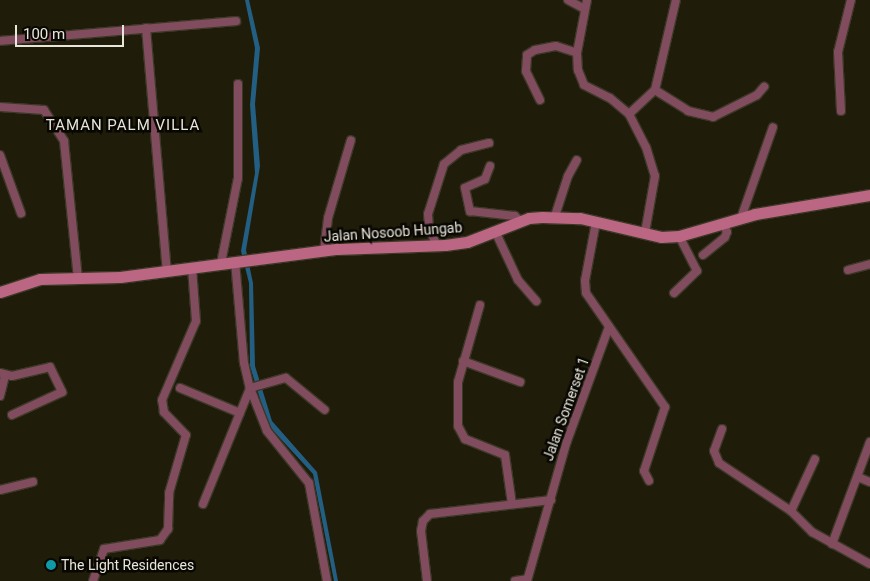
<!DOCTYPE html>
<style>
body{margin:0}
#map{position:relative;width:870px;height:581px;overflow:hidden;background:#201c0a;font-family:Roboto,sans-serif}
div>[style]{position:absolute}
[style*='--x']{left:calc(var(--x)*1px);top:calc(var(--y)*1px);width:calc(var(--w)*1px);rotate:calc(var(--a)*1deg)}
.water>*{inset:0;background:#235e83}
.roads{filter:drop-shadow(1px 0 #3c3827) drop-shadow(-1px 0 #3c3827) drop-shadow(0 1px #3c3827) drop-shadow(0 -1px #3c3827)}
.street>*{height:8px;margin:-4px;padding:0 4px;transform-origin:4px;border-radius:4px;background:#814c5d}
.secondary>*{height:11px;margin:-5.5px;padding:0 5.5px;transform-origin:5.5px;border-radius:5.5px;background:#bb6682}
.dots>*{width:14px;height:14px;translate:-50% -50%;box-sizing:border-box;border:2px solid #080702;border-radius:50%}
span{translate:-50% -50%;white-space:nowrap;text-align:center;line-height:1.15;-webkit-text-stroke:5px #080702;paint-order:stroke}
.street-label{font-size:14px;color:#e8e5da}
.poi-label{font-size:14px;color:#e8e5da}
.left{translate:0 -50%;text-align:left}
.neighbourhood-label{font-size:15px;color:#e8e5da;letter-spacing:1px}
.scale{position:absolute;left:15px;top:25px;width:109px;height:22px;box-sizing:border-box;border:2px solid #e8e5da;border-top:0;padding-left:6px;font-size:15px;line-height:18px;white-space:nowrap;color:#e8e5da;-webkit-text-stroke:4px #080702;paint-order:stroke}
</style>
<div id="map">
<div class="water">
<i style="clip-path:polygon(245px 0,249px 0,260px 48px,255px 104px,260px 166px,246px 250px,253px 283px,255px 366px,272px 421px,317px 472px,338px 581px,334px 581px,313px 474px,268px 425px,250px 366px,249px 283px,241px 251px,255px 173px,250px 105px,255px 48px)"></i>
</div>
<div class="roads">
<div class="street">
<i style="--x:568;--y:0;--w:19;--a:28"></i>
<i style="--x:587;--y:0;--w:54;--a:100.7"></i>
<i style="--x:577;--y:53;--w:17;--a:87"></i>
<i style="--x:578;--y:70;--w:16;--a:68"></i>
<i style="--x:584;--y:85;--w:29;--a:27"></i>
<i style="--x:610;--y:98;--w:25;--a:40"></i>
<i style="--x:629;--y:114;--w:37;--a:63"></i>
<i style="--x:646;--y:147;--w:30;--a:73"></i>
<i style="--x:655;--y:176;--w:58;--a:100"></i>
<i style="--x:146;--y:28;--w:244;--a:85.1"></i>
<i style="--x:0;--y:41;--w:237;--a:-4.8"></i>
<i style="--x:655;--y:90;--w:39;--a:32"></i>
<i style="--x:688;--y:111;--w:26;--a:13"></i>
<i style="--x:713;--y:117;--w:49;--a:-26.6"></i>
<i style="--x:757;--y:95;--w:11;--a:-49"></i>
<i style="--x:540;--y:100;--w:32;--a:-116"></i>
<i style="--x:526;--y:71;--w:16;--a:-86"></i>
<i style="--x:527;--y:55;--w:9;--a:-32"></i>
<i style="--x:535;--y:50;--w:21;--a:-11"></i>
<i style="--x:556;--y:46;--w:22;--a:18"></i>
<i style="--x:0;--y:107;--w:44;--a:3.9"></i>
<i style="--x:44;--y:110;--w:37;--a:57"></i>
<i style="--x:64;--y:141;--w:139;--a:84.2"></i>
<i style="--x:841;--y:111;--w:59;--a:-92.9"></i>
<i style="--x:838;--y:52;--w:54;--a:-76"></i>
<i style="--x:629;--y:114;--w:35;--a:-43"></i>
<i style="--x:655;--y:90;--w:92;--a:-76.9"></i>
<i style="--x:0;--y:155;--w:62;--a:70.1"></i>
<i style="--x:490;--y:166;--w:14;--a:111"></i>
<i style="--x:485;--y:179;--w:22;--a:156"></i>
<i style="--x:465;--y:188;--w:24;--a:78"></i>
<i style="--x:470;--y:211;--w:45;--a:6.3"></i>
<i style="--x:515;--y:216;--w:8;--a:45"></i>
<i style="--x:555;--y:216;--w:42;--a:-72"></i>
<i style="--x:568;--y:176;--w:18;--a:-61"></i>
<i style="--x:741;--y:218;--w:96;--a:-70.6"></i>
<i style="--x:596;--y:222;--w:60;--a:100.6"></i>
<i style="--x:585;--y:281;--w:12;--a:85"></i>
<i style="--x:586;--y:293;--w:139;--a:55.3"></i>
<i style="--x:665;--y:407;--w:67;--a:108.2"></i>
<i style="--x:644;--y:471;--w:11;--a:63"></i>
<i style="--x:496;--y:233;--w:52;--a:64.9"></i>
<i style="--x:518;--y:280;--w:28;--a:49"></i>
<i style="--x:437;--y:246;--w:20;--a:-114"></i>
<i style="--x:429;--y:228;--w:14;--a:-94"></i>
<i style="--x:428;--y:214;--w:52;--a:-72.3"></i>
<i style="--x:444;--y:164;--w:22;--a:-39"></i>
<i style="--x:461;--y:150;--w:29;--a:-14"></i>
<i style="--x:324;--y:251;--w:33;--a:-83"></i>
<i style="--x:328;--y:218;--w:81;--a:-73.6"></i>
<i style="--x:703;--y:255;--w:28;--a:-39"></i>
<i style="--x:725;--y:237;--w:5;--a:-68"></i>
<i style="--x:727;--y:232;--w:10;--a:-114"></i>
<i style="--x:235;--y:261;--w:102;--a:85"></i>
<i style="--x:244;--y:363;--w:26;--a:77"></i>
<i style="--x:250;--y:388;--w:46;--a:68.4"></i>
<i style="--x:267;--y:431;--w:67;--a:51.1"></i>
<i style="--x:309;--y:483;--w:100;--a:79.6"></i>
<i style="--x:221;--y:263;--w:87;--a:-78.7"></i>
<i style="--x:238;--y:178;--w:94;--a:-90"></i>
<i style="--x:848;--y:270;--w:23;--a:-15"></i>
<i style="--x:674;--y:293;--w:32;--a:-44"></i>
<i style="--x:697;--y:271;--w:39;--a:-117"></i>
<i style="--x:480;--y:305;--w:80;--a:105.9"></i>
<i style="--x:458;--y:382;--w:44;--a:90"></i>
<i style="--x:458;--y:426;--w:15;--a:62"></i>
<i style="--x:465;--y:439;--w:43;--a:21.8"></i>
<i style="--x:505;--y:455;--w:49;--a:81.9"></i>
<i style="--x:463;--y:361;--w:61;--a:20.2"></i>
<i style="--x:0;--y:373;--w:12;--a:14"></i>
<i style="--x:12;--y:376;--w:39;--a:-13"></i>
<i style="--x:50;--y:367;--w:28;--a:64"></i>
<i style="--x:62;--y:392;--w:55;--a:155.3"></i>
<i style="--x:180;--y:388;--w:65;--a:22.6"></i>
<i style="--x:0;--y:396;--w:21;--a:-76"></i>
<i style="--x:722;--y:429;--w:23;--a:110"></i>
<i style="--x:714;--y:451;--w:13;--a:67"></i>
<i style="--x:719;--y:463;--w:87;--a:33.7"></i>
<i style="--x:791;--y:511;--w:30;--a:45"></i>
<i style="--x:812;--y:532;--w:66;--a:28.9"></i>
<i style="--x:858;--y:477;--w:13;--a:23"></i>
<i style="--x:0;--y:490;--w:34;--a:-14"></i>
<i style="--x:203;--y:504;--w:125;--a:-67.9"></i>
<i style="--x:250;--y:388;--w:37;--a:-16"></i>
<i style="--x:286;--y:378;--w:50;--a:39.4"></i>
<i style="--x:791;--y:511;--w:57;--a:-65.2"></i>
<i style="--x:832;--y:544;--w:109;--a:-69.6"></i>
<i style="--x:93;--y:581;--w:34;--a:-71"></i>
<i style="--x:104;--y:549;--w:57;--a:-9.1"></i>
<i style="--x:160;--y:540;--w:14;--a:-54"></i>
<i style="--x:168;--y:529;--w:36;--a:-88"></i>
<i style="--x:169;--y:493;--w:60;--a:-73.7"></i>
<i style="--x:186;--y:435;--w:32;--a:-134"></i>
<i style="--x:164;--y:412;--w:12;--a:-99"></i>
<i style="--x:162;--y:400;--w:86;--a:-66.7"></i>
<i style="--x:196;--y:321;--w:53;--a:-94.3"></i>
<i style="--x:427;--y:581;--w:50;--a:-96.8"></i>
<i style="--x:421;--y:531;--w:10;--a:-79"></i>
<i style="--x:423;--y:521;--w:10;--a:-45"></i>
<i style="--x:430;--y:514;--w:122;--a:-6.6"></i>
<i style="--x:515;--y:581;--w:12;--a:-9"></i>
<i style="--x:527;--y:581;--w:146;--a:-74.1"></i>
<i style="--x:567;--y:441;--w:121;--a:-69.8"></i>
</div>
<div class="secondary">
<i style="--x:0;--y:292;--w:42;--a:-18"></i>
<i style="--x:40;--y:279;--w:80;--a:-1.4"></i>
<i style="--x:120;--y:277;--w:219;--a:-7.4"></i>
<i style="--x:337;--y:249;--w:108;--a:-2.1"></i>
<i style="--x:445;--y:245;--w:22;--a:-8"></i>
<i style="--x:467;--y:242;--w:66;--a:-21.2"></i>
<i style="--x:529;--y:218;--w:13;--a:-4"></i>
<i style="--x:542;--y:217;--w:38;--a:2"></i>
<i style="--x:580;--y:218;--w:83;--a:13.2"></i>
<i style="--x:661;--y:237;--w:18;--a:-3"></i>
<i style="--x:679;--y:236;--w:79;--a:-16.1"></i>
<i style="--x:755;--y:214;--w:117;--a:-9.4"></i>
</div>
</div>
<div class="dots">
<i style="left:51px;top:565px;background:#0f9aa8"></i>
</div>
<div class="street-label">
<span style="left:393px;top:232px;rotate:-4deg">Jalan Nosoob Hungab</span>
<span style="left:566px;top:409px;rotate:-70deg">Jalan Somerset 1</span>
</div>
<div class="poi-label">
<span class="left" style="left:61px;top:565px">The Light Residences</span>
</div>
<div class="neighbourhood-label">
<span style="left:123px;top:126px">TAMAN PALM VILLA</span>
</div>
<div class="scale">100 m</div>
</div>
